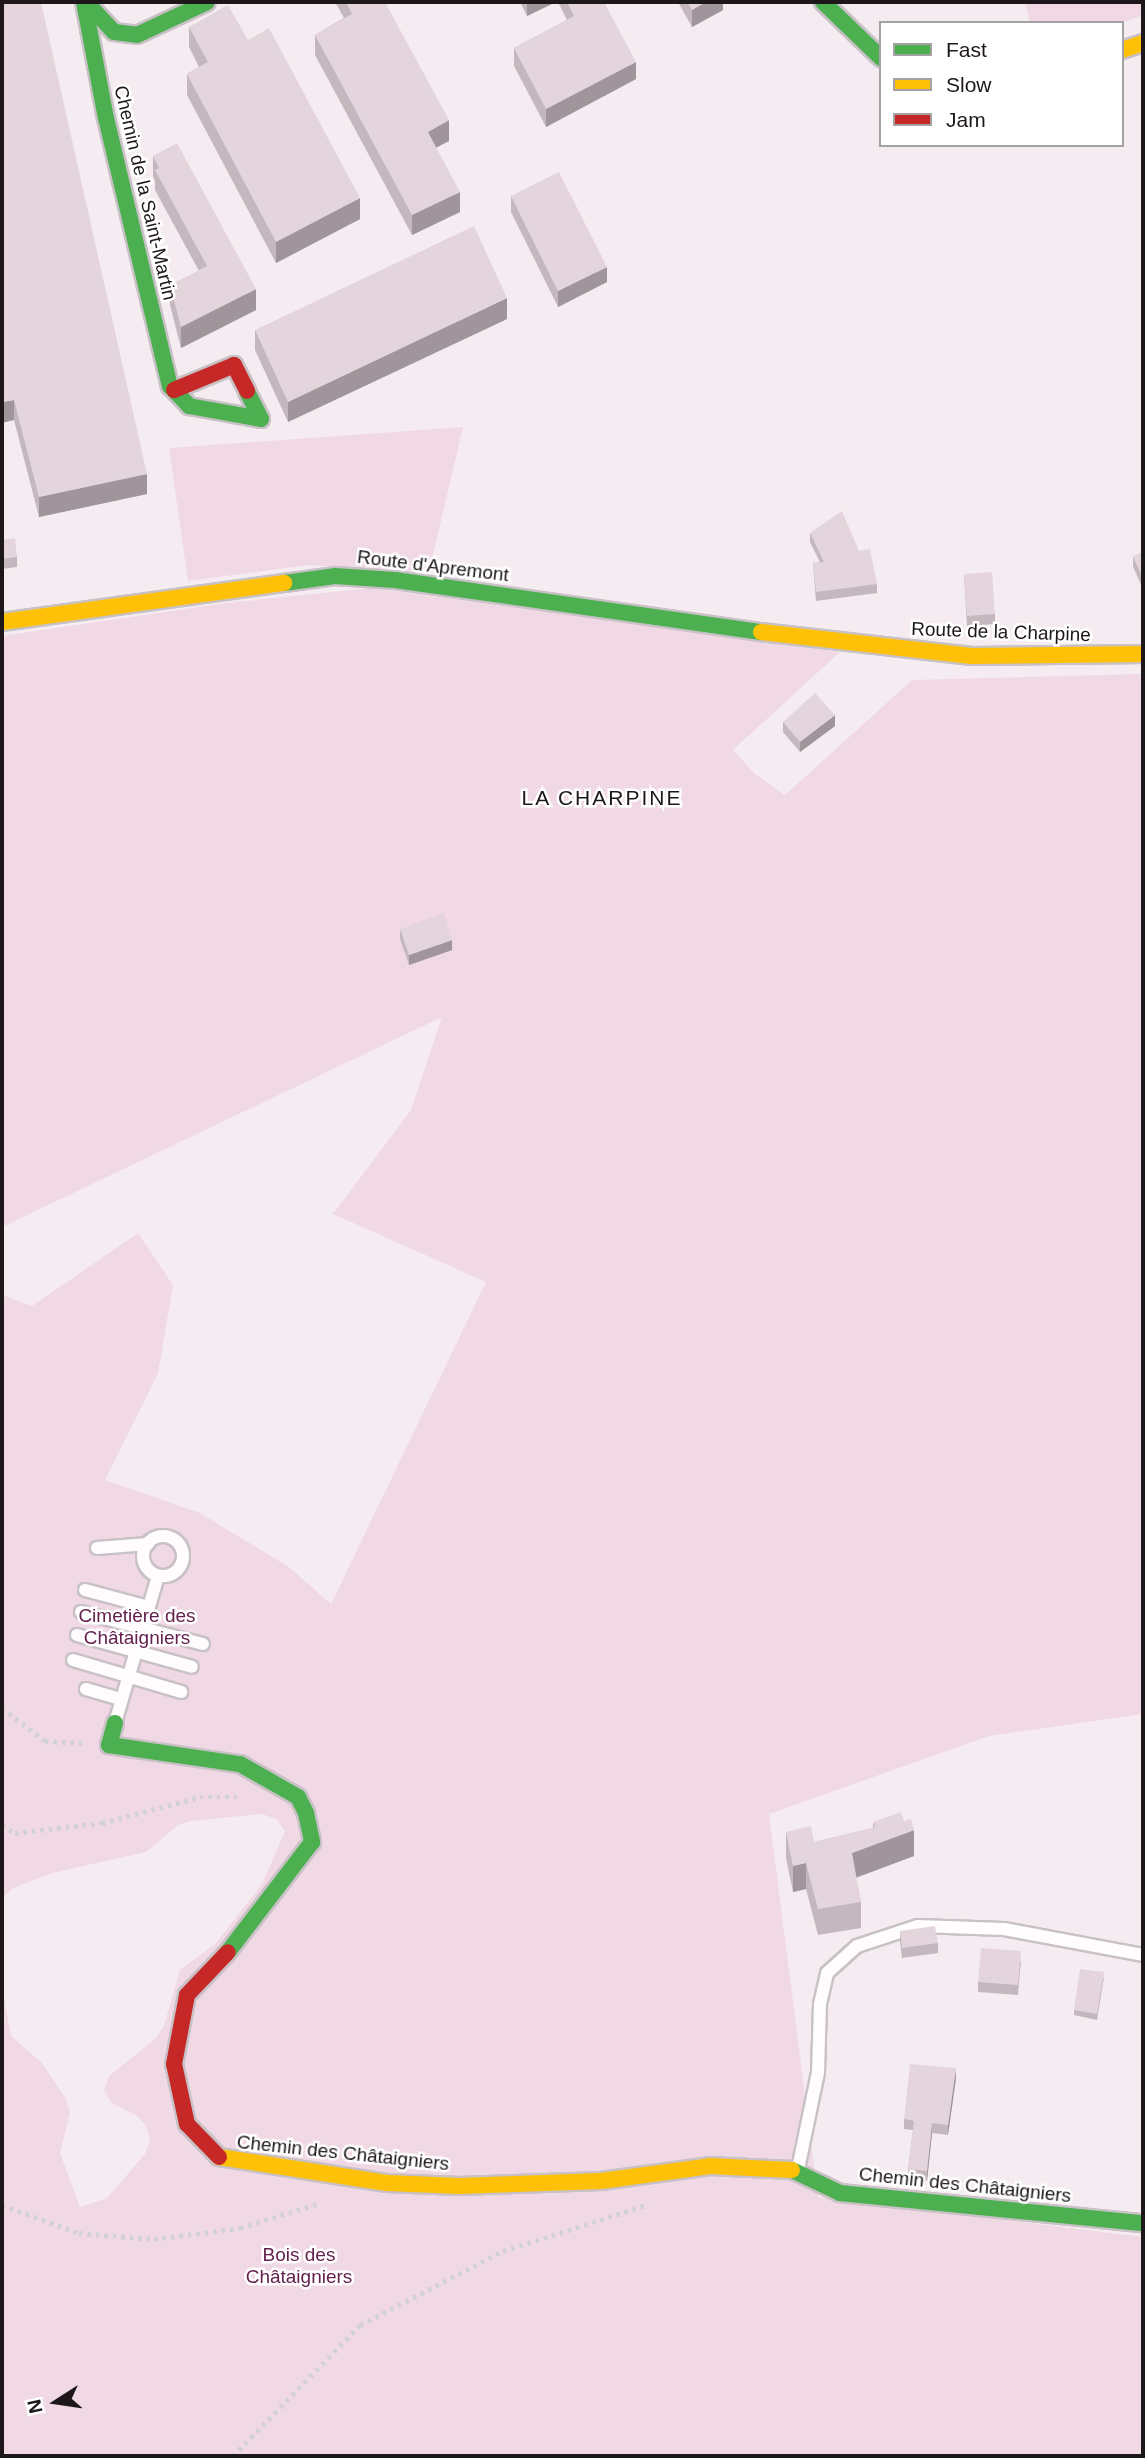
<!DOCTYPE html>
<meta charset="utf-8">
<style>
body{margin:0}
#map{position:relative;width:1145px;height:2458px;overflow:hidden;background:#f5ecf1;font-family:Helvetica,sans-serif}
div>[style]{position:absolute}
[style*='--x']{left:calc(var(--x)*1px);top:calc(var(--y)*1px);width:calc(var(--w)*1px);rotate:calc(var(--a)*1deg)}
.green>*{inset:0;background:#f1d8e5}
.path>*{height:4.5px;margin-top:-2.25px;transform-origin:0;background:repeating-linear-gradient(90deg,#d3d1d2 0 3.5px,transparent 0 8.5px)}
.roads{filter:drop-shadow(2px 0 #c8c1c5) drop-shadow(-2px 0 #c8c1c5) drop-shadow(0 2px #c8c1c5) drop-shadow(0 -2px #c8c1c5)}
.lane>*{height:12px;margin:-6px;padding:0 6px;transform-origin:6px;border-radius:6px;background:#fefcfd}
.lane>.ring{margin:-6px;padding:0;box-sizing:content-box;background:none;border:12px solid #fefcfd;border-radius:50%}
.fast>*{height:16px;margin:-8px;padding:0 8px;transform-origin:8px;border-radius:8px;background:#4caf50}
.slow>*{height:16px;margin:-8px;padding:0 8px;transform-origin:8px;border-radius:8px;background:#ffc107}
.jam>*{height:16px;margin:-8px;padding:0 8px;transform-origin:8px;border-radius:8px;background:#c62828}
.wall>*{inset:0;background:#c4b7be}
.shaded-wall>*{inset:0;background:#a0959b}
.building>*{inset:0;background:#e4d5dd}
span{translate:-50% -50%;white-space:nowrap;text-align:center;line-height:1.15;-webkit-text-stroke:5px #fff;paint-order:stroke}
.street-label{font-size:19px;color:#1d171a}
.park-label{font-size:19px;color:#64214d}
.neighbourhood-label{font-size:21px;color:#1d171a;letter-spacing:2px}
.frame{position:absolute;inset:0;border:4px solid #1d171a;pointer-events:none}
.legend{position:absolute;left:879px;top:21px;width:245px;height:126px;box-sizing:border-box;background:#fff;border:2px solid #a5a2a3;margin:0;padding:9px 12px;list-style:none;font-size:21px;color:#1d171a}
.legend li{display:flex;align-items:center;gap:14px;height:35px}
.legend b{width:35px;border:2px solid #a5a2a3}
.north{position:absolute;left:21px;top:2367px;width:70px;height:70px;-webkit-text-stroke:5px #fff;paint-order:stroke;rotate:258deg;font-size:19px;font-weight:700;line-height:28px;text-align:center;color:#1d171a}
.north::after{content:'';display:block;margin:auto;width:24px;height:32px;background:#1d171a;clip-path:polygon(50% 0,100% 100%,50% 72%,0 100%)}
</style>
<div id="map">
<div class="green">
<i style="clip-path:polygon(1025px 2px,1143px 2px,1143px 15px,1122px 23px,1030px 23px)"></i>
<i style="clip-path:polygon(463px 427px,429px 572px,310px 565px,188px 581px,169px 448px)"></i>
<i style="clip-path:polygon(372px 588px,840px 652px,733px 750px,755px 774px,785px 795px,912px 680px,1143px 674px,1143px 1714px,989px 1736px,769px 1814px,818px 2197px,1143px 2237px,1143px 2456px,2px 2456px,2px 1987px,11px 2036px,42px 2063px,66px 2099px,70px 2112px,60px 2153px,80px 2207px,107px 2198px,145px 2154px,150px 2140px,146px 2126px,137px 2116px,112px 2103px,104px 2090px,109px 2076px,155px 2039px,164px 2026px,180px 1970px,216px 1943px,262px 1884px,285px 1831px,276px 1819px,262px 1814px,191px 1821px,178px 1825px,146px 1852px,52px 1873px,13px 1888px,3px 1897px,2px 1905px,2px 1295px,32px 1306px,138px 1233px,173px 1285px,158px 1373px,105px 1480px,200px 1513px,289px 1567px,331px 1604px,486px 1282px,333px 1214px,411px 1110px,442px 1017px,2px 1227px,2px 636px,226px 603px)"></i>
</div>
<div class="path">
<i style="--x:2;--y:1708;--w:54;--a:37.5"></i>
<i style="--x:45;--y:1741;--w:38;--a:3"></i>
<i style="--x:2;--y:1825;--w:15;--a:32"></i>
<i style="--x:15;--y:1833;--w:88;--a:-6.6"></i>
<i style="--x:102;--y:1823;--w:101;--a:-14.9"></i>
<i style="--x:200;--y:1797;--w:41;--a:0"></i>
<i style="--x:2;--y:2205;--w:82;--a:20"></i>
<i style="--x:79;--y:2233;--w:75;--a:4.6"></i>
<i style="--x:154;--y:2239;--w:87;--a:-7.3"></i>
<i style="--x:240;--y:2228;--w:84;--a:-17.4"></i>
<i style="--x:233;--y:2456;--w:182;--a:-45.9"></i>
<i style="--x:360;--y:2325;--w:161;--a:-27.4"></i>
<i style="--x:503;--y:2251;--w:153;--a:-17.8"></i>
</div>
<div class="roads">
<div class="lane">
<i class="ring" style="left:143px;top:1536px;width:28px;height:28px"></i>
<i style="--x:97;--y:1548;--w:51;--a:-4.5"></i>
<i style="--x:85;--y:1590;--w:66;--a:14.9"></i>
<i style="--x:81;--y:1612;--w:126;--a:14.7"></i>
<i style="--x:77;--y:1635;--w:119;--a:15.5"></i>
<i style="--x:73;--y:1660;--w:113;--a:16.5"></i>
<i style="--x:86;--y:1689;--w:35;--a:16"></i>
<i style="--x:115;--y:1723;--w:153;--a:-73.7"></i>
<i style="--x:798;--y:2169;--w:99;--a:-78.3"></i>
<i style="--x:818;--y:2072;--w:68;--a:-88.3"></i>
<i style="--x:820;--y:2004;--w:32;--a:-77"></i>
<i style="--x:827;--y:1973;--w:40;--a:-42"></i>
<i style="--x:857;--y:1946;--w:64;--a:-18.2"></i>
<i style="--x:918;--y:1926;--w:86;--a:2"></i>
<i style="--x:1004;--y:1929;--w:141;--a:10.6"></i>
</div>
<div class="fast">
<i style="--x:84;--y:2;--w:118;--a:79.3"></i>
<i style="--x:106;--y:118;--w:276;--a:76.6"></i>
<i style="--x:170;--y:386;--w:28;--a:46"></i>
<i style="--x:189;--y:406;--w:73;--a:10.2"></i>
<i style="--x:261;--y:419;--w:31;--a:-117"></i>
<i style="--x:86;--y:2;--w:41;--a:47"></i>
<i style="--x:114;--y:32;--w:23;--a:7"></i>
<i style="--x:137;--y:35;--w:77;--a:-25.2"></i>
<i style="--x:823;--y:2;--w:81;--a:44"></i>
<i style="--x:284;--y:583;--w:51;--a:-7.8"></i>
<i style="--x:335;--y:576;--w:60;--a:3.8"></i>
<i style="--x:395;--y:580;--w:370;--a:8.1"></i>
<i style="--x:115;--y:1723;--w:23;--a:105"></i>
<i style="--x:109;--y:1745;--w:132;--a:8.3"></i>
<i style="--x:240;--y:1764;--w:67;--a:29.6"></i>
<i style="--x:298;--y:1797;--w:18;--a:63"></i>
<i style="--x:306;--y:1813;--w:30;--a:78"></i>
<i style="--x:312;--y:1842;--w:138;--a:127.4"></i>
<i style="--x:792;--y:2170;--w:53;--a:25.6"></i>
<i style="--x:840;--y:2193;--w:304;--a:5.7"></i>
</div>
<div class="slow">
<i style="--x:1122;--y:50;--w:22;--a:-18"></i>
<i style="--x:2;--y:622;--w:285;--a:-7.9"></i>
<i style="--x:761;--y:632;--w:212;--a:6.5"></i>
<i style="--x:972;--y:656;--w:171;--a:-0.7"></i>
<i style="--x:219;--y:2157;--w:170;--a:8.8"></i>
<i style="--x:387;--y:2183;--w:72;--a:2.4"></i>
<i style="--x:459;--y:2186;--w:142;--a:-2"></i>
<i style="--x:601;--y:2181;--w:110;--a:-7.8"></i>
<i style="--x:710;--y:2166;--w:82;--a:2.8"></i>
</div>
<div class="jam">
<i style="--x:174;--y:390;--w:65;--a:-22.6"></i>
<i style="--x:234;--y:365;--w:29;--a:63"></i>
<i style="--x:219;--y:2157;--w:46;--a:-134.1"></i>
<i style="--x:187;--y:2124;--w:61;--a:-102.2"></i>
<i style="--x:174;--y:2064;--w:70;--a:-79.3"></i>
<i style="--x:187;--y:1995;--w:59;--a:-46.4"></i>
</div>
</div>
<div class="wall">
<i style="clip-path:polygon(2px 2px,147px 494px,39px 517px,14px 420px)"></i>
<i style="clip-path:polygon(335px 2px,385px 2px,449px 141px,436px 147px,460px 212px,412px 235px,315px 55px,315px 35px,344px 18px)"></i>
<i style="clip-path:polygon(520px 2px,556px 2px,527px 16px)"></i>
<i style="clip-path:polygon(558px 2px,604px 2px,636px 79px,546px 127px,514px 66px,514px 48px,567px 20px)"></i>
<i style="clip-path:polygon(678px 2px,723px 2px,723px 10px,692px 27px)"></i>
<i style="clip-path:polygon(189px 27px,248px 40px,360px 219px,276px 263px,187px 95px,187px 74px,199px 67px,189px 47px)"></i>
<i style="clip-path:polygon(153px 156px,256px 310px,181px 348px,170px 305px,170px 285px,199px 271px,155px 190px,155px 181px,153px 176px)"></i>
<i style="clip-path:polygon(511px 196px,607px 282px,558px 307px,511px 212px)"></i>
<i style="clip-path:polygon(507px 319px,288px 422px,255px 350px,255px 330px)"></i>
<i style="clip-path:polygon(810px 533px,859px 551px,877px 584px,877px 593px,816px 601px,813px 563px,820px 562px,810px 542px)"></i>
<i style="clip-path:polygon(2px 540px,17px 557px,17px 567px,2px 569px)"></i>
<i style="clip-path:polygon(1143px 552px,1143px 589px,1133px 567px,1133px 557px)"></i>
<i style="clip-path:polygon(964px 574px,995px 614px,995px 624px,967px 626px)"></i>
<i style="clip-path:polygon(783px 722px,835px 726px,800px 752px,783px 732px)"></i>
<i style="clip-path:polygon(400px 929px,452px 950px,409px 965px,400px 939px)"></i>
<i style="clip-path:polygon(873px 1822px,914px 1856px,856px 1878px,861px 1902px,861px 1928px,818px 1935px,806px 1889px,793px 1892px,786px 1858px,786px 1832px,814px 1842px,873px 1828px)"></i>
<i style="clip-path:polygon(900px 1931px,938px 1943px,938px 1953px,902px 1958px,900px 1941px)"></i>
<i style="clip-path:polygon(1021px 1961px,1018px 1995px,978px 1992px,978px 1982px)"></i>
<i style="clip-path:polygon(1104px 1977px,1097px 2020px,1074px 2015px,1074px 2010px)"></i>
<i style="clip-path:polygon(956px 2078px,948px 2135px,932px 2133px,927px 2181px,908px 2179px,908px 2169px,913px 2130px,904px 2129px,904px 2119px)"></i>
</div>
<div class="shaded-wall">
<i style="clip-path:polygon(527px 2px,556px 2px,527px 16px)"></i>
<i style="clip-path:polygon(706px 2px,723px 2px,723px 10px,692px 27px,692px 10px)"></i>
<i style="clip-path:polygon(636px 62px,636px 79px,546px 127px,546px 109px)"></i>
<i style="clip-path:polygon(449px 120px,449px 141px,428px 152px,428px 132px)"></i>
<i style="clip-path:polygon(460px 192px,460px 212px,412px 235px,412px 215px)"></i>
<i style="clip-path:polygon(360px 198px,360px 219px,276px 263px,276px 242px)"></i>
<i style="clip-path:polygon(607px 267px,607px 282px,558px 307px,558px 291px)"></i>
<i style="clip-path:polygon(256px 289px,256px 310px,181px 348px,181px 327px)"></i>
<i style="clip-path:polygon(507px 298px,507px 319px,288px 422px,288px 402px)"></i>
<i style="clip-path:polygon(14px 400px,14px 420px,2px 423px,2px 402px)"></i>
<i style="clip-path:polygon(147px 474px,147px 494px,39px 517px,39px 497px)"></i>
<i style="clip-path:polygon(835px 715px,835px 726px,800px 752px,800px 742px)"></i>
<i style="clip-path:polygon(452px 940px,452px 950px,409px 965px,409px 955px)"></i>
<i style="clip-path:polygon(914px 1830px,914px 1856px,852px 1879px,852px 1853px)"></i>
<i style="clip-path:polygon(806px 1863px,806px 1889px,793px 1892px,793px 1866px)"></i>
<i style="clip-path:polygon(956px 2068px,956px 2078px,948px 2135px,948px 2125px)"></i>
<i style="clip-path:polygon(932px 2123px,932px 2133px,927px 2181px,927px 2171px)"></i>
</div>
<div class="building">
<i style="clip-path:polygon(2px 2px,41px 2px,147px 474px,39px 497px,14px 400px,2px 402px)"></i>
<i style="clip-path:polygon(346px 2px,385px 2px,449px 120px,428px 132px,460px 192px,412px 215px,315px 35px,352px 14px)"></i>
<i style="clip-path:polygon(567px 2px,604px 2px,636px 62px,546px 109px,514px 48px,574px 16px)"></i>
<i style="clip-path:polygon(688px 2px,706px 2px,692px 10px)"></i>
<i style="clip-path:polygon(228px 5px,248px 40px,269px 28px,360px 198px,276px 242px,187px 74px,208px 62px,189px 27px)"></i>
<i style="clip-path:polygon(177px 143px,256px 289px,181px 327px,170px 285px,207px 266px,155px 170px,159px 168px,153px 156px)"></i>
<i style="clip-path:polygon(559px 172px,607px 267px,558px 291px,511px 196px)"></i>
<i style="clip-path:polygon(474px 226px,507px 298px,288px 402px,255px 330px)"></i>
<i style="clip-path:polygon(842px 511px,859px 551px,870px 549px,877px 584px,816px 592px,813px 563px,824px 562px,810px 533px)"></i>
<i style="clip-path:polygon(15px 538px,17px 557px,2px 559px,2px 540px)"></i>
<i style="clip-path:polygon(1143px 552px,1143px 578px,1133px 557px)"></i>
<i style="clip-path:polygon(992px 572px,995px 614px,967px 616px,964px 574px)"></i>
<i style="clip-path:polygon(815px 693px,835px 715px,800px 742px,783px 722px)"></i>
<i style="clip-path:polygon(444px 913px,452px 940px,409px 955px,400px 929px)"></i>
<i style="clip-path:polygon(901px 1812px,904px 1821px,911px 1819px,914px 1830px,852px 1853px,861px 1902px,818px 1909px,806px 1863px,793px 1866px,786px 1832px,811px 1826px,814px 1842px,875px 1827px,873px 1822px)"></i>
<i style="clip-path:polygon(935px 1926px,938px 1943px,902px 1948px,900px 1931px)"></i>
<i style="clip-path:polygon(981px 1948px,1021px 1951px,1018px 1985px,978px 1982px)"></i>
<i style="clip-path:polygon(1080px 1969px,1104px 1972px,1097px 2014px,1074px 2010px)"></i>
<i style="clip-path:polygon(910px 2064px,956px 2068px,948px 2125px,932px 2123px,927px 2171px,908px 2169px,914px 2121px,904px 2119px)"></i>
</div>
<div class="street-label">
<span style="left:145px;top:193px;rotate:77deg">Chemin de la Saint-Martin</span>
<span style="left:433px;top:566px;rotate:7deg">Route d'Apremont</span>
<span style="left:1001px;top:632px;rotate:2deg">Route de la Charpine</span>
<span style="left:343px;top:2153px;rotate:6deg">Chemin des Châtaigniers</span>
<span style="left:965px;top:2185px;rotate:6deg">Chemin des Châtaigniers</span>
</div>
<div class="park-label">
<span style="left:137px;top:1627px">Cimetière des<br>Châtaigniers</span>
<span style="left:299px;top:2266px">Bois des<br>Châtaigniers</span>
</div>
<div class="neighbourhood-label">
<span style="left:602px;top:798px">LA CHARPINE</span>
</div>
<div class="frame"></div>
<ul class="legend">
<li><b style="height:9px;background:#4caf50"></b>Fast</li>
<li><b style="height:9px;background:#ffc107"></b>Slow</li>
<li><b style="height:9px;background:#c62828"></b>Jam</li>
</ul>
<div class="north">N</div>
</div>
